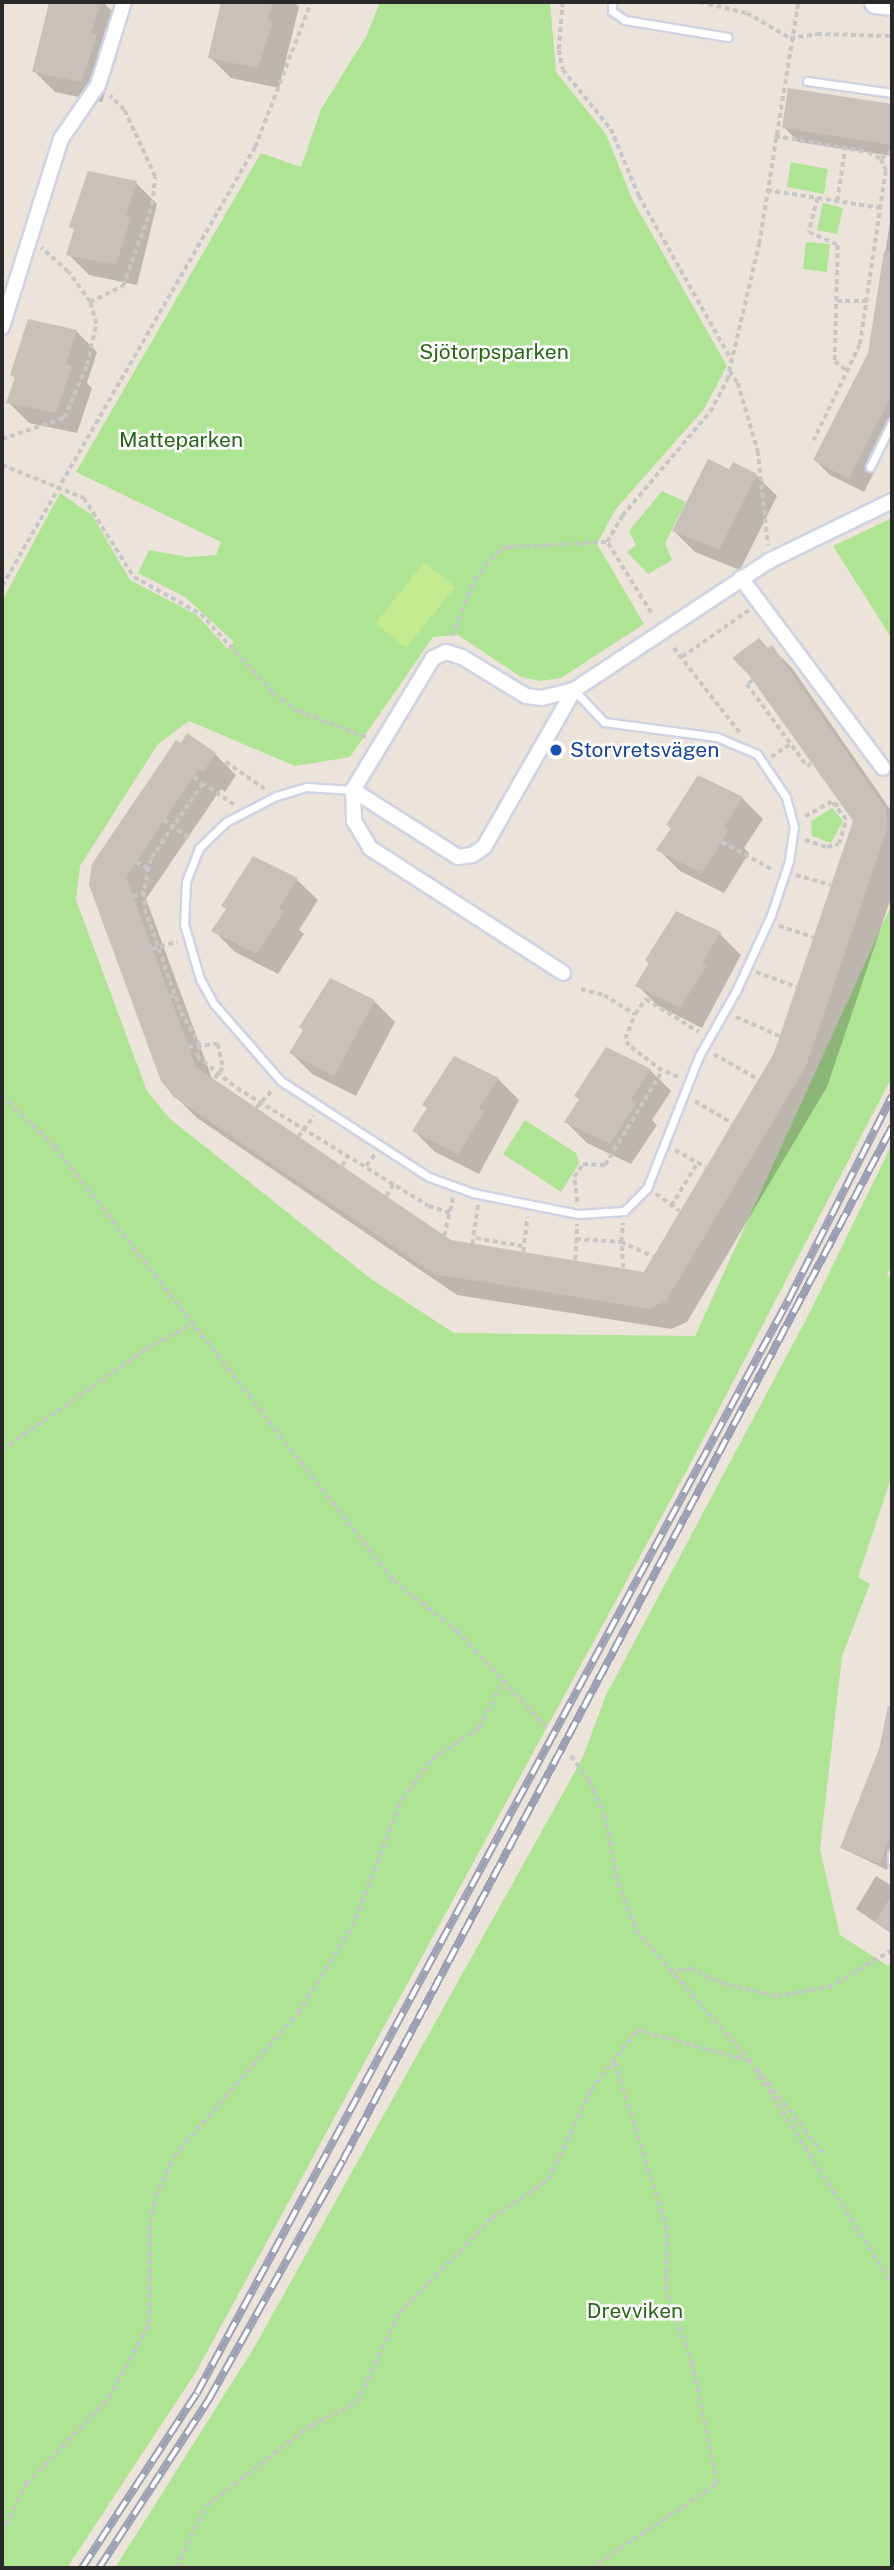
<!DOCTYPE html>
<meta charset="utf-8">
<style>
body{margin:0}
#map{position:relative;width:894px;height:2570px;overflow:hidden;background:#ece4da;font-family:"Public Sans",sans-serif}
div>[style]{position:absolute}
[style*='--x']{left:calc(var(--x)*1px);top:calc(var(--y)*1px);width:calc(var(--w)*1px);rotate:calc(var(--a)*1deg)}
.green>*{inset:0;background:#afe495}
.pitch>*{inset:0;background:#c4eb90}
.shadow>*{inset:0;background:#0003}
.building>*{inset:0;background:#c7c1ba}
.path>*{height:3.5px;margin-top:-1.75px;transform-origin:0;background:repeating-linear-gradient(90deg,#c7c7c7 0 5px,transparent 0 8.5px)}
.roads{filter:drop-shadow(2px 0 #cfd3e2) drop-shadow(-2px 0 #cfd3e2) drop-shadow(0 2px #cfd3e2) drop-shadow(0 -2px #cfd3e2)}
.lane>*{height:7px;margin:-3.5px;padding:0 3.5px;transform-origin:3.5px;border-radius:3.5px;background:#fff}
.street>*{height:14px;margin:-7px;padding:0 7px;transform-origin:7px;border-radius:7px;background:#fff}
.secondary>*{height:21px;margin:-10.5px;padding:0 10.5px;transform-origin:10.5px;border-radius:10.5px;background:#fff}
.rail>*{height:8px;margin-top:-4px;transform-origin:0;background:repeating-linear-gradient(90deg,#fff 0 16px,#9da0b4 0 32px);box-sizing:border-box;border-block:2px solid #9da0b4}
.dots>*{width:19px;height:19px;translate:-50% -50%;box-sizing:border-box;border:4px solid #fff;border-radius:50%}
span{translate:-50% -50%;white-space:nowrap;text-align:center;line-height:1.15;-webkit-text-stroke:5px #fff;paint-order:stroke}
.park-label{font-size:21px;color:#286718}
.transit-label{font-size:21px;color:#164399}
.left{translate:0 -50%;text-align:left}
.frame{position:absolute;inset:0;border:4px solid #292929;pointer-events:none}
</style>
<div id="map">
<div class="green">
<i style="clip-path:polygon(380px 2px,550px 2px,556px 72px,606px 134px,632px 199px,727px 366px,704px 409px,615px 510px,597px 544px,644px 624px,561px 678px,540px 681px,521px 677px,458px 635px,433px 637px,350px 757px,295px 766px,189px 721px,158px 744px,80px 866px,76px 900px,147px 1091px,169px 1118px,371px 1279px,454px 1333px,695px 1336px,892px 904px,892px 1077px,687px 1470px,196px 2372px,67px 2568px,2px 2568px,2px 601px,60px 493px,92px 515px,130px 580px,197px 615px,228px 649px,234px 642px,185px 597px,138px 573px,149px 550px,188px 557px,216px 555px,221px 542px,76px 472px,261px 153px,301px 167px,321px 109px,366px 37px)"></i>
<i style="clip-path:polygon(791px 162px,828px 169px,824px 194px,787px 187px)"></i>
<i style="clip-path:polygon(823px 203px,843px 208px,837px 234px,817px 230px)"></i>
<i style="clip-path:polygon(806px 242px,830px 244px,827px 272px,803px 269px)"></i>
<i style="clip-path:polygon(662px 491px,686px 502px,665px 543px,672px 560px,648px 574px,627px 552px,636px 545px,629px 531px)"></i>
<i style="clip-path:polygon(892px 518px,892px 639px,833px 546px)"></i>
<i style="clip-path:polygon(832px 808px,843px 821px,831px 843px,812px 836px,811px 821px)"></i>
<i style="clip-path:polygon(525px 1120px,576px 1153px,579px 1163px,561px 1192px,503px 1154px)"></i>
<i style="clip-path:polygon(892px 1144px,892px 1264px,887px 1275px,892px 1279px,892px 1475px,858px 1577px,870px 1584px,842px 1656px,820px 1849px,840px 1935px,888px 1966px,892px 1962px,892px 2568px,115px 2568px,255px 2346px,583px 1757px,606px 1695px,810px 1312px)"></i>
</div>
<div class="pitch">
<i style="clip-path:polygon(424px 562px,455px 587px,406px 648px,376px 623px)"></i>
</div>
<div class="shadow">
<i style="clip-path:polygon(51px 2px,103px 2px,122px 21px,112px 52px,117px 57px,102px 102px,55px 92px,34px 71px)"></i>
<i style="clip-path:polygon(223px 2px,294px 2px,299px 7px,279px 88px,231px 78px,210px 57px)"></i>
<i style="clip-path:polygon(789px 90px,892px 106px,892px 156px,798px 142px,784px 127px)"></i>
<i style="clip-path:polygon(136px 183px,157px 204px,137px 285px,89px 275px,68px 254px,76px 231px,71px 227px)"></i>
<i style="clip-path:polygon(892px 208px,892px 437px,864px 492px,830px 475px,815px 460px,870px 354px)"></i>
<i style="clip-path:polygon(76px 331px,97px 352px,87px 383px,92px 388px,77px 433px,29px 423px,8px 402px,16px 379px,12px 375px)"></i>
<i style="clip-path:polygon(730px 472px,756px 475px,777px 496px,740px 570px,695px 552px,674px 531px)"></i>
<i style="clip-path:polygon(771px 647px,792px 668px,892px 812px,892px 895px,827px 1087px,687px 1322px,671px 1329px,457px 1295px,197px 1118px,175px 1096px,94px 864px,215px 754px,236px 775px,225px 792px,221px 789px,146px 899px,213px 1081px,450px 1242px,645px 1273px,775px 1053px,855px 820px,768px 650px)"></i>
<i style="clip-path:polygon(742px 798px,763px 819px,744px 848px,749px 853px,724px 893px,680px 871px,659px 850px)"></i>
<i style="clip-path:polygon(297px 880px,318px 900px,299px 930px,304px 934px,278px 974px,235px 952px,214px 931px)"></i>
<i style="clip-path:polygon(677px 913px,720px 934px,741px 955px,702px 1028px,658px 1006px,637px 985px)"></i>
<i style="clip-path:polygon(374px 1001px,395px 1022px,356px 1096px,312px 1074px,291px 1053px)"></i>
<i style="clip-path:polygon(650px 1070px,671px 1091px,652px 1120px,657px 1125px,631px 1164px,587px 1143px,566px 1122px)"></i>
<i style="clip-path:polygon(498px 1079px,519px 1100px,479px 1174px,435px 1152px,414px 1131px)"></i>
<i style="clip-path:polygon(892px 1699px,892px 1856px,887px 1870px,842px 1848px,881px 1749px)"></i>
<i style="clip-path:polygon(876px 1876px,892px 1886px,892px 1934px,856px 1909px)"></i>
</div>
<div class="building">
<i style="clip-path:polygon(49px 2px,101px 2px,91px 33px,97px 35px,81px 82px,32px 72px)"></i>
<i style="clip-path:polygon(221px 2px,273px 2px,268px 19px,273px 21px,258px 68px,208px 58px)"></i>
<i style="clip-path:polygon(788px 88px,892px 104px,892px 145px,782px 128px)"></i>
<i style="clip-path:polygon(88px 171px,137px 181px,126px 215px,131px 217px,116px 265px,66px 255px,74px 229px,69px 227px)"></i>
<i style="clip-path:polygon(884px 251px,892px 252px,892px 394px,849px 479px,813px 460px,868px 353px)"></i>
<i style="clip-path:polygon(28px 319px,77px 330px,66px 364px,72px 366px,56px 413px,6px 403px,15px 377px,10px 375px)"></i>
<i style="clip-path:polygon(708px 459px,729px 469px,733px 462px,757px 474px,719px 550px,672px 531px)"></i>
<i style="clip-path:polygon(759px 638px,768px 648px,772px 645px,886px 809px,888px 827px,806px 1066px,666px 1301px,649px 1309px,434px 1274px,174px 1097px,161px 1081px,89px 885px,92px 864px,176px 740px,181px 743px,187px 733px,216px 753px,203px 772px,199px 769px,126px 877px,196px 1067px,451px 1240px,644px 1272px,774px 1053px,853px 821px,749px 675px,732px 658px)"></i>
<i style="clip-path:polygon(698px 775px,743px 797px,724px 827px,729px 830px,702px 873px,656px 850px,671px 828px,666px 825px)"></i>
<i style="clip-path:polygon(253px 856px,298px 878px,279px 908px,284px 912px,257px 954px,211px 931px,226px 909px,221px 906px)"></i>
<i style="clip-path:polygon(676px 911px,721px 932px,702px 963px,707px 966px,680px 1008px,635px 986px,649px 963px,645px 960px)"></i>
<i style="clip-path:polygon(330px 978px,375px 1000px,334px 1076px,289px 1053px,303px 1030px,299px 1027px)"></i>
<i style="clip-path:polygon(606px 1047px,651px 1069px,631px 1099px,637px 1102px,610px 1144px,564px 1122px,579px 1099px,574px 1096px)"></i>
<i style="clip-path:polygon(454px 1056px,499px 1078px,479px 1108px,485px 1111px,458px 1154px,412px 1131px,427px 1108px,422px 1105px)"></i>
<i style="clip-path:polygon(888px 1706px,892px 1706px,892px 1832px,880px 1864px,840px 1848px,879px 1749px)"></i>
<i style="clip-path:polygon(892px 1894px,892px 1933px,875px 1922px)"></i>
</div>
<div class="path">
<i style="--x:148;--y:2;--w:3;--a:0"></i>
<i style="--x:563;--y:2;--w:48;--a:94.8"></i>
<i style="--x:559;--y:50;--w:20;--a:79"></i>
<i style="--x:563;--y:70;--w:76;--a:50.9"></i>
<i style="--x:611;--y:129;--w:73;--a:67.3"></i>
<i style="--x:639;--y:196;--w:189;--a:60.6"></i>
<i style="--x:700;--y:2;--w:48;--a:13.2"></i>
<i style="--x:747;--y:13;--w:50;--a:30.2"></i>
<i style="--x:790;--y:38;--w:27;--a:-8"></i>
<i style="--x:817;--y:34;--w:75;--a:1.5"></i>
<i style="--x:775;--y:136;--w:94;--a:9.8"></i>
<i style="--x:868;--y:152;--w:15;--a:28"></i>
<i style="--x:881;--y:159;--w:13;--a:67"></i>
<i style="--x:886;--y:171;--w:176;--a:98.5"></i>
<i style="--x:860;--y:345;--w:106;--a:115.8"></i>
<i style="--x:881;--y:159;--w:14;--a:-39"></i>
<i style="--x:767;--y:190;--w:115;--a:9"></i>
<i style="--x:818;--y:198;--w:35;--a:105"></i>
<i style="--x:809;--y:232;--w:32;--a:24"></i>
<i style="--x:838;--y:245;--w:116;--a:91.5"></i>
<i style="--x:835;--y:361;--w:16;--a:40"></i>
<i style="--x:837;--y:201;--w:54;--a:-81.4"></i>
<i style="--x:837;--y:301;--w:30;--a:0"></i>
<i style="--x:90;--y:302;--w:37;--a:-26"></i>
<i style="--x:123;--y:286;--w:86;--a:-70.3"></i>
<i style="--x:152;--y:205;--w:28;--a:-84"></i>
<i style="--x:155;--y:177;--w:74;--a:-114.8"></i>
<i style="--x:124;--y:110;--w:20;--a:-135"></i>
<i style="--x:730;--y:371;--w:14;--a:56"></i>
<i style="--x:738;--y:383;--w:71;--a:73.6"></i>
<i style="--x:758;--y:451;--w:95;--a:83.9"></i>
<i style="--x:2;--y:439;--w:65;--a:-18.7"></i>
<i style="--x:64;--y:418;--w:58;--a:-66.5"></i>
<i style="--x:87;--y:365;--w:42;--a:-77.6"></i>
<i style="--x:96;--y:324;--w:23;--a:-105"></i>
<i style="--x:90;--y:302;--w:37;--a:-126"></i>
<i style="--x:68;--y:272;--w:36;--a:-138"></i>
<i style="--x:2;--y:465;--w:88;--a:21.9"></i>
<i style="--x:84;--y:498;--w:93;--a:57.7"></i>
<i style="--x:134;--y:577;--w:77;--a:28.9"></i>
<i style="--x:201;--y:614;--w:108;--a:47.6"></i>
<i style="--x:274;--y:694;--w:29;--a:35"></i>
<i style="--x:298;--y:711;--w:73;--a:20.9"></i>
<i style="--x:2;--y:586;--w:507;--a:-60.04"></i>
<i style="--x:255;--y:147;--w:155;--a:-68.9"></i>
<i style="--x:651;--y:613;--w:84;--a:-121.8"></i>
<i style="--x:607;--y:542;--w:30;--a:-60"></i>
<i style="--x:622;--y:516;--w:136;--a:-49.8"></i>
<i style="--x:710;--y:412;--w:36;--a:-62"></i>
<i style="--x:727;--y:380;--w:140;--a:-76.8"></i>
<i style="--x:759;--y:244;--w:245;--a:-80.8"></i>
<i style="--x:452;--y:636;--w:60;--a:-68.6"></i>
<i style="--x:474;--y:580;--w:35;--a:-51"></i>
<i style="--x:496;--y:553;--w:13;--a:-27"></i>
<i style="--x:508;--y:547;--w:99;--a:-2.9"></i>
<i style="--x:674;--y:648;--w:108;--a:52.2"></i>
<i style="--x:682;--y:657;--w:82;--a:-35"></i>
<i style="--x:753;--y:681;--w:7;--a:153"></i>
<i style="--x:747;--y:684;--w:102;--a:53.8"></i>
<i style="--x:807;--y:766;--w:6;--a:-31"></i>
<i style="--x:771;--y:757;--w:23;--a:-34"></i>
<i style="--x:226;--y:762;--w:47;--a:34.7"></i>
<i style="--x:194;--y:777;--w:11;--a:38"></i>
<i style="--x:234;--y:805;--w:37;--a:-146"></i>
<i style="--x:203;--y:784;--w:91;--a:124.7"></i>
<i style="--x:151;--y:859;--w:34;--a:102"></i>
<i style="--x:144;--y:892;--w:17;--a:87"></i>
<i style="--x:145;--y:909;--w:109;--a:70.7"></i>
<i style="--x:181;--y:1012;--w:38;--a:60"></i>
<i style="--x:200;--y:1045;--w:11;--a:105"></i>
<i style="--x:197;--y:1056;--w:51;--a:38.7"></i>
<i style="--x:237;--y:1088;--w:225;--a:31.6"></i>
<i style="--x:429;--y:1206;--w:22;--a:18"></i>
<i style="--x:835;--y:807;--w:7;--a:-56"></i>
<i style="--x:164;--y:820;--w:32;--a:36"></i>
<i style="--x:805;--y:840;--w:23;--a:18"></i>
<i style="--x:827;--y:847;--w:12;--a:-14"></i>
<i style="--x:839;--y:844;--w:25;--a:-74"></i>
<i style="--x:846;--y:820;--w:23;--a:-128"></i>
<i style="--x:832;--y:802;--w:31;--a:151"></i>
<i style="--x:722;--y:842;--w:60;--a:28.7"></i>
<i style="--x:136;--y:862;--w:15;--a:28"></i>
<i style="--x:796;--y:875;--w:36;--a:16"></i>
<i style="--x:133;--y:897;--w:12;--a:-24"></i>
<i style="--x:779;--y:926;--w:36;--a:18"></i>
<i style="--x:152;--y:949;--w:26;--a:-16"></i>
<i style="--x:756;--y:972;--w:44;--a:20.1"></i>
<i style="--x:581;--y:989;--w:24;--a:15"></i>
<i style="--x:604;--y:995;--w:36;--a:32"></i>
<i style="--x:169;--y:997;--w:7;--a:-16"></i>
<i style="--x:736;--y:1017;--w:48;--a:23.4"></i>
<i style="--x:188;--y:1047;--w:30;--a:-6"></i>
<i style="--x:218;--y:1044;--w:25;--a:78"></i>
<i style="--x:223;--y:1068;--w:15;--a:127"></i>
<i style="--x:714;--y:1054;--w:51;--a:29.6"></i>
<i style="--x:678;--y:1077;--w:17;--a:-159"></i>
<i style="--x:662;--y:1071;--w:41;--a:-142.9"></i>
<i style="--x:629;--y:1046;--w:8;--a:-120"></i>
<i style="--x:625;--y:1039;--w:27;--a:-68"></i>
<i style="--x:635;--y:1014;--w:19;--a:-54"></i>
<i style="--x:646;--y:999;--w:62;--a:31.9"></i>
<i style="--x:2;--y:1096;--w:74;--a:43.9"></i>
<i style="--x:55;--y:1147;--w:551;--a:52.01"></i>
<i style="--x:394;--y:1581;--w:80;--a:38.4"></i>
<i style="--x:457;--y:1631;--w:132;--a:47.1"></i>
<i style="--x:695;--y:1101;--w:43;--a:30.7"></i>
<i style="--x:256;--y:1108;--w:24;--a:-48"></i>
<i style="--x:298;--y:1137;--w:26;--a:-53"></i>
<i style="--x:675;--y:1150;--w:35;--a:29"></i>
<i style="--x:342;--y:1166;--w:13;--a:-61"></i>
<i style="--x:366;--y:1166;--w:15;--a:-53"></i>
<i style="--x:656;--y:1194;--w:29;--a:36"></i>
<i style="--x:386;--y:1196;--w:14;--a:-60"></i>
<i style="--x:577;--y:1202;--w:25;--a:-97"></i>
<i style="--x:574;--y:1177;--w:16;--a:-55"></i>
<i style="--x:583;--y:1164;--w:22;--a:3"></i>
<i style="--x:605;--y:1165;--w:110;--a:-58.8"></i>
<i style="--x:671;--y:1206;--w:52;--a:-58.5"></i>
<i style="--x:444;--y:1236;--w:40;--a:-77"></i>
<i style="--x:476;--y:1238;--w:47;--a:9.9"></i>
<i style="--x:576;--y:1239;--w:45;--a:3.8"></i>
<i style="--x:621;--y:1242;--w:19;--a:-84"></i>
<i style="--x:472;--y:1244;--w:40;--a:-81.5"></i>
<i style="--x:523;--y:1252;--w:35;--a:-83"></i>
<i style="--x:575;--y:1260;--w:36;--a:-87"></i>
<i style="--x:623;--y:1268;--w:26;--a:-94"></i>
<i style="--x:621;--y:1242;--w:35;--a:24"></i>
<i style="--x:2;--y:1450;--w:176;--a:-35"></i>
<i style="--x:146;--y:1349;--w:52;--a:-28.5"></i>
<i style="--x:571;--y:1756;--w:31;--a:53"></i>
<i style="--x:590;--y:1781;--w:38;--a:67"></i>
<i style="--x:605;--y:1816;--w:68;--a:79"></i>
<i style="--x:618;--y:1883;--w:50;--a:69"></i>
<i style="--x:636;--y:1930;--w:174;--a:49"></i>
<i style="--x:670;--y:1972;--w:20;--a:-11"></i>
<i style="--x:690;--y:1968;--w:34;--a:26"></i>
<i style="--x:721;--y:1983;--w:57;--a:13.1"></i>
<i style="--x:777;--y:1996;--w:53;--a:-9.8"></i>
<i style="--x:829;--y:1987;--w:73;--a:-30.4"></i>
<i style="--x:757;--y:2069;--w:111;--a:51.6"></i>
<i style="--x:2;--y:2533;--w:55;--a:-63.9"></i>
<i style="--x:26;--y:2484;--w:120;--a:-46"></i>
<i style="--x:109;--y:2398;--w:84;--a:-61.6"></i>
<i style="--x:149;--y:2324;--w:101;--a:-89.4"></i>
<i style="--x:150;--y:2223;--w:26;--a:-79"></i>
<i style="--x:155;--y:2197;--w:45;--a:-65.1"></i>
<i style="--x:174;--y:2156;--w:189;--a:-49.1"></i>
<i style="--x:298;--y:2013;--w:102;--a:-57.9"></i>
<i style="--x:352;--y:1927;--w:137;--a:-68.7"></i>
<i style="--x:402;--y:1799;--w:50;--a:-53.1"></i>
<i style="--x:432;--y:1759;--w:56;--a:-33.4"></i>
<i style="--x:479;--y:1728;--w:53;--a:-62.9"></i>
<i style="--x:176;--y:2568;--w:69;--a:-64.2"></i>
<i style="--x:206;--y:2506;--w:133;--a:-37.6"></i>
<i style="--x:311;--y:2425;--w:50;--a:-26.1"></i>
<i style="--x:356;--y:2403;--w:100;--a:-64.5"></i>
<i style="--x:399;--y:2313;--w:133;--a:-45.6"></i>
<i style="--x:492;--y:2218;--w:68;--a:-34.2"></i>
<i style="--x:548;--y:2180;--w:100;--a:-64.5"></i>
<i style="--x:591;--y:2090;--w:76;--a:-52.5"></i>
<i style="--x:637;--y:2030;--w:117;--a:15.3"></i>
<i style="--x:750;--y:2061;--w:264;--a:57.4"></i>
<i style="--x:591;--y:2568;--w:151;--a:-33.7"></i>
<i style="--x:717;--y:2484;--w:123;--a:-101.8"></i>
<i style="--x:692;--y:2364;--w:78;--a:-109.4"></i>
<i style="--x:666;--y:2290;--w:60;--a:-89"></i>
<i style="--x:667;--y:2230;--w:177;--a:-107.4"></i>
</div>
<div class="roads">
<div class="lane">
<i style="--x:612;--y:2;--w:9;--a:90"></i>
<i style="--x:612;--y:11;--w:16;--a:35"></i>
<i style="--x:625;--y:20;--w:104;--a:9.4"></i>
<i style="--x:807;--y:81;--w:86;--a:8"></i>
<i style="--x:870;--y:467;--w:50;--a:-63.9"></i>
<i style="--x:353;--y:790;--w:47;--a:-176.3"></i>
<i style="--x:306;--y:787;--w:31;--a:163"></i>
<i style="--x:276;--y:796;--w:56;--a:152.5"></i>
<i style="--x:226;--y:822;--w:37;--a:136"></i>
<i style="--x:199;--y:848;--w:36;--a:111"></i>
<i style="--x:186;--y:882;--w:42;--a:92.7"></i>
<i style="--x:184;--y:924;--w:57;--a:73.8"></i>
<i style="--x:200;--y:979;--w:29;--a:61"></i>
<i style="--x:214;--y:1004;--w:102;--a:49"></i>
<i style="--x:281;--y:1081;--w:176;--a:33"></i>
<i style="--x:429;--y:1177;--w:47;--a:20"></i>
<i style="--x:473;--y:1193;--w:107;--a:11.3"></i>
<i style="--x:578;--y:1214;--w:46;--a:-3.7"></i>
<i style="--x:624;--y:1211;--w:33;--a:-45"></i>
<i style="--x:647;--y:1188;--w:142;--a:-68.5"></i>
<i style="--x:699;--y:1056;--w:75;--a:-60.4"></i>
<i style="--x:736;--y:991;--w:84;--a:-65.3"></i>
<i style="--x:771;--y:915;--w:57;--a:-71.6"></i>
<i style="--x:789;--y:861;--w:34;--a:-82"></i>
<i style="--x:794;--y:827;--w:31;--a:-105"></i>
<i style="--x:786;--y:797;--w:52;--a:-124"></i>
<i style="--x:757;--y:754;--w:43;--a:-157"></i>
<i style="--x:717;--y:737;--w:114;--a:-172.4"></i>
<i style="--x:604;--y:722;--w:44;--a:-133.2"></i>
<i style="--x:892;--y:1854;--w:8;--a:90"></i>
</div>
<div class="street">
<i style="--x:2;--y:327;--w:197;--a:-72.6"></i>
<i style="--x:61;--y:139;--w:65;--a:-55.6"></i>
<i style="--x:98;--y:85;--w:87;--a:-72.6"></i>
<i style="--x:741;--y:578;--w:237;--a:53.2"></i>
<i style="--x:574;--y:690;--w:181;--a:119.8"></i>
<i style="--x:484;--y:847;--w:14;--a:146"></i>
<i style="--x:472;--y:855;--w:14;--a:172"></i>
<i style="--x:458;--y:857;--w:125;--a:-147.5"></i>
<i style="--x:353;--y:790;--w:154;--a:-58.8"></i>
<i style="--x:433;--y:658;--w:14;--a:-25"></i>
<i style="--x:446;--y:652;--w:17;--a:17"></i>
<i style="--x:462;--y:657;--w:75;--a:31.4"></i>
<i style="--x:526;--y:696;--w:16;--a:7"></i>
<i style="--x:542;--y:698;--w:33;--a:-14"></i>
<i style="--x:574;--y:690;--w:234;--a:-33.5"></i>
<i style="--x:769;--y:561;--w:137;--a:-26"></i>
<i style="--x:353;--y:790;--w:31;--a:88"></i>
<i style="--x:354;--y:821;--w:31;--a:59"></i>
<i style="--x:370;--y:848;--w:230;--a:32.9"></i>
</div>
<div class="secondary">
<i style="--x:875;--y:2;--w:17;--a:7"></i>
</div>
</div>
<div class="rail">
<i style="--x:82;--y:2568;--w:209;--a:-56.7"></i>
<i style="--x:197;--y:2393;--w:1242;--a:-61.58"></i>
<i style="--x:788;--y:1301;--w:230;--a:-63.1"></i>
<i style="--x:99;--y:2568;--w:202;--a:-56.9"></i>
<i style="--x:209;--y:2399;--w:274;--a:-60.7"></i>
<i style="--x:343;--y:2160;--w:1170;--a:-62.01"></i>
</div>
<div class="dots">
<i style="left:556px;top:750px;background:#1a4fb4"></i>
</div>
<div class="park-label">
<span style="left:494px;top:352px">Sjötorpsparken</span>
<span style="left:181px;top:440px">Matteparken</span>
<span style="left:635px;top:2311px">Drevviken</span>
</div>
<div class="transit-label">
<span class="left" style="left:570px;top:750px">Storvretsvägen</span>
</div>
<div class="frame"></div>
</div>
